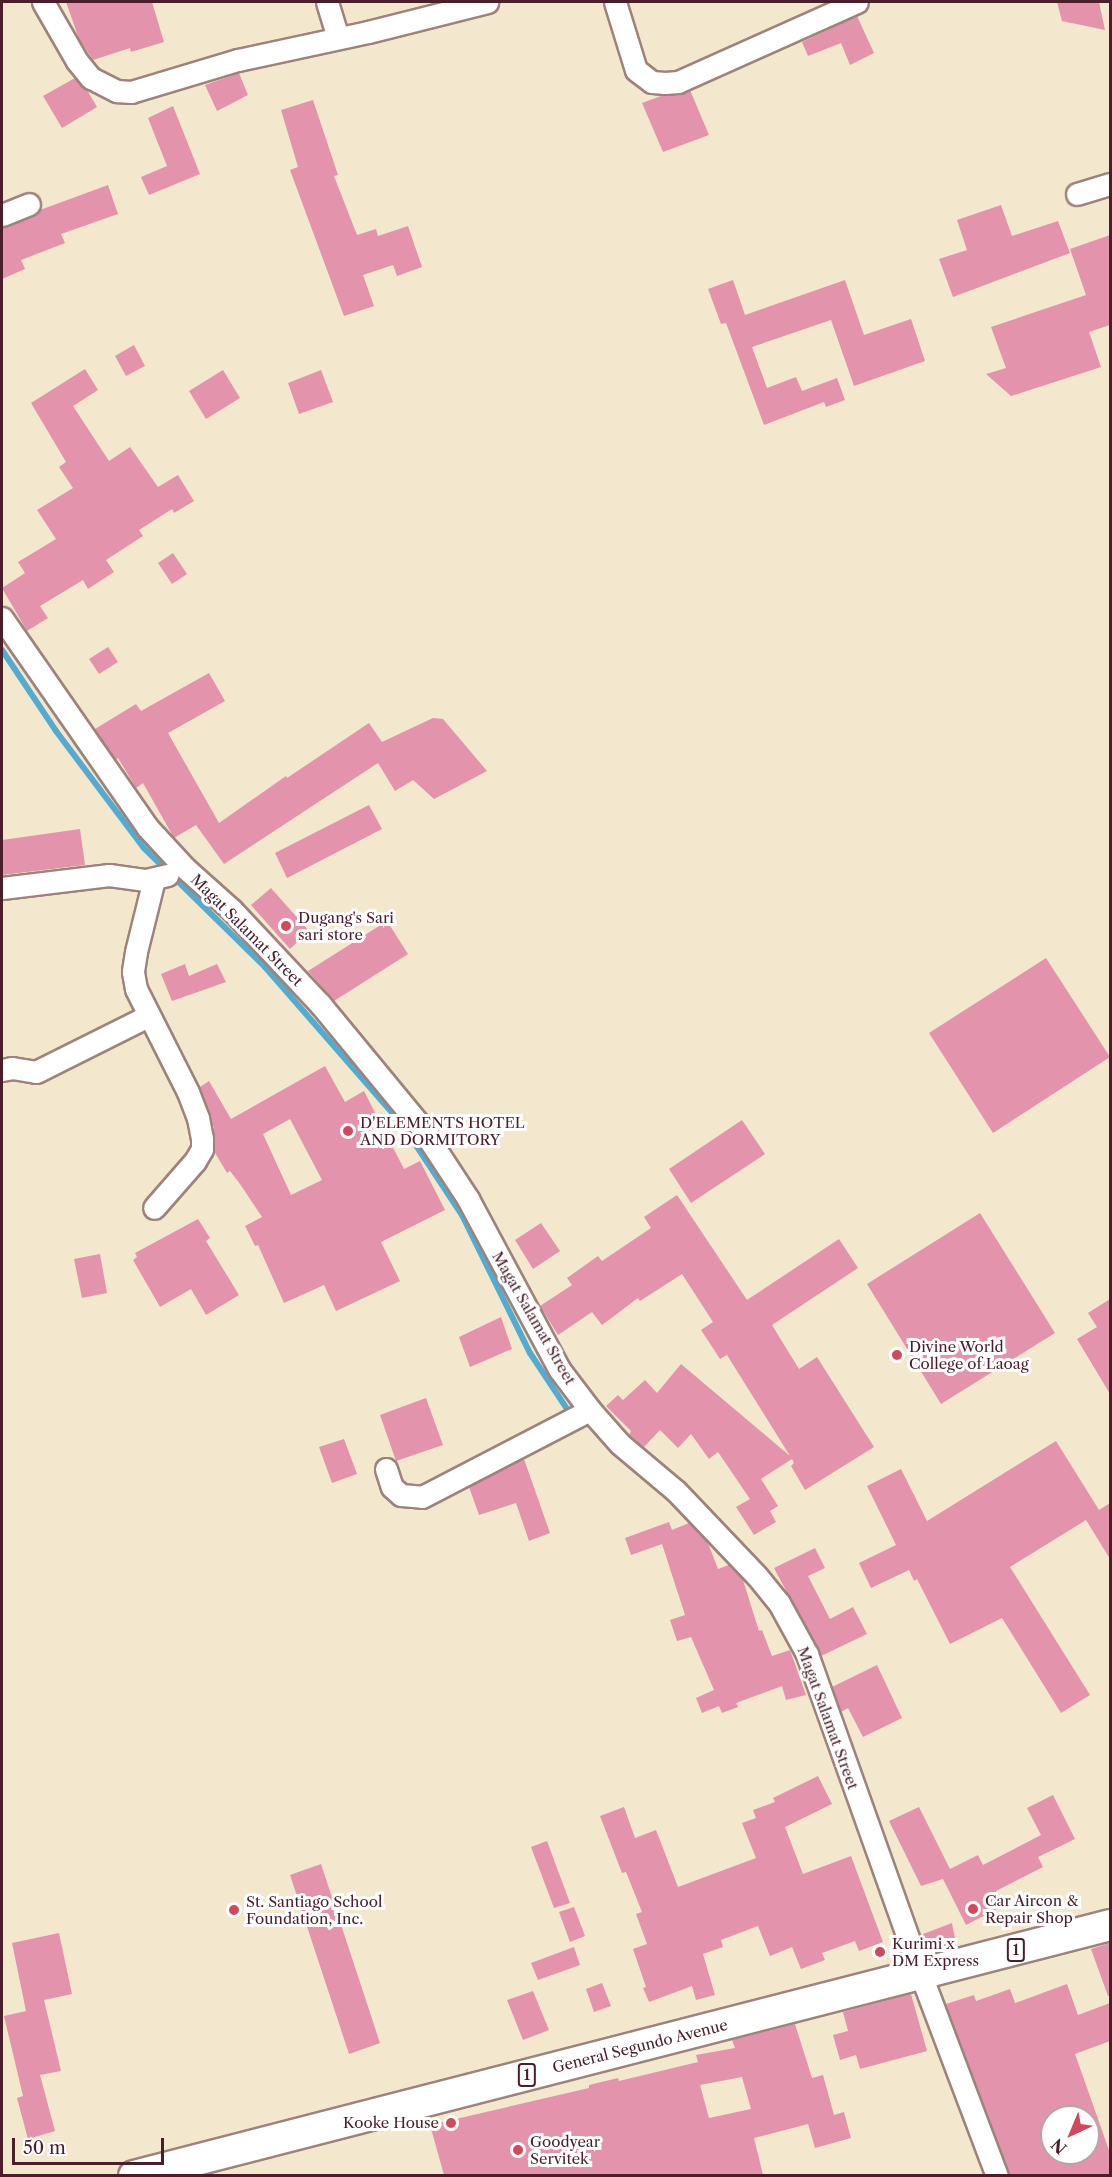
<!DOCTYPE html>
<style>
body{margin:0}
#map{position:relative;width:1112px;height:2177px;overflow:hidden;background:#f3e7ce;font-family:"Libre Caslon Text",serif}
div>[style]{position:absolute}
[style*='--x']{left:calc(var(--x)*1px);top:calc(var(--y)*1px);width:calc(var(--w)*1px);rotate:calc(var(--a)*1deg)}
.stream>*{height:6px;margin:-3px;padding:0 3px;transform-origin:3px;border-radius:3px;background:#54abd0}
.building>*{inset:0;background:#e394ac}
.roads{filter:drop-shadow(2px 0 #9e837c) drop-shadow(-2px 0 #9e837c) drop-shadow(0 2px #9e837c) drop-shadow(0 -2px #9e837c)}
.minor>*{height:21px;margin:-10.5px;padding:0 10.5px;transform-origin:10.5px;border-radius:10.5px;background:#fff}
.highway>*{height:30px;margin:-15px;padding:0 15px;transform-origin:15px;border-radius:15px;background:#fff}
.dots>*{width:16px;height:16px;translate:-50% -50%;box-sizing:border-box;border:3px solid #fff;border-radius:50%}
span{translate:-50% -50%;white-space:nowrap;text-align:center;line-height:1.15;-webkit-text-stroke:6px #fff;paint-order:stroke}
.shield-label span{padding:2px 4px;background:#fff;border:2px solid;border-radius:4px;-webkit-text-stroke-width:0}
.shield-label{font-size:14px;color:#4a1f2b;font-weight:700}
.poi-label{font-size:15px;color:#4a1f2b}
.left{translate:0 -50%;text-align:left}
.right{translate:-100% -50%;text-align:right}
.street-label{font-size:15px;color:#4a1f2b}
.frame{position:absolute;inset:0;border:3px solid #4a1f2b;pointer-events:none}
.north{position:absolute;left:1040px;top:2105px;width:60px;height:60px;box-sizing:border-box;background:#fff;border:2px solid #b7a5aa;border-radius:50%;rotate:224deg;font-size:16px;font-weight:700;line-height:24px;text-align:center;color:#4a1f2b}
.north::after{content:'';display:block;margin:auto;width:21px;height:27px;background:#d1495b;clip-path:polygon(50% 0,100% 100%,50% 72%,0 100%)}
.scale{position:absolute;left:12px;top:2138px;width:152px;height:27px;box-sizing:border-box;border:3px solid #4a1f2b;border-top:0;padding-left:8px;font-size:18px;line-height:21px;white-space:nowrap;color:#4a1f2b;-webkit-text-stroke:4px #fff;paint-order:stroke}
</style>
<div id="map">
<div class="stream">
<i style="--x:2;--y:650;--w:97;--a:56.3"></i>
<i style="--x:56;--y:731;--w:146;--a:53.1"></i>
<i style="--x:144;--y:848;--w:170;--a:44.5"></i>
<i style="--x:265;--y:967;--w:208;--a:48.9"></i>
<i style="--x:402;--y:1124;--w:109;--a:56.6"></i>
<i style="--x:462;--y:1215;--w:154;--a:63.8"></i>
<i style="--x:530;--y:1353;--w:67;--a:56.5"></i>
</div>
<div class="building">
<i style="clip-path:polygon(66px 2px,152px 2px,164px 42px,131px 52px,130px 48px,93px 60px,79px 39px)"></i>
<i style="clip-path:polygon(1057px 2px,1099px 2px,1105px 30px,1062px 21px)"></i>
<i style="clip-path:polygon(857px 16px,874px 53px,850px 65px,841px 43px,808px 56px,802px 42px)"></i>
<i style="clip-path:polygon(239px 73px,248px 95px,217px 111px,205px 85px)"></i>
<i style="clip-path:polygon(75px 78px,87px 90px,97px 107px,62px 128px,43px 96px)"></i>
<i style="clip-path:polygon(690px 90px,709px 135px,663px 152px,642px 103px,661px 96px,679px 95px)"></i>
<i style="clip-path:polygon(313px 100px,338px 175px,334px 176px,357px 235px,376px 229px,378px 236px,408px 226px,422px 267px,397px 276px,393px 265px,363px 275px,374px 306px,344px 316px,290px 170px,298px 167px,281px 110px)"></i>
<i style="clip-path:polygon(173px 106px,200px 174px,149px 195px,141px 177px,167px 166px,148px 118px)"></i>
<i style="clip-path:polygon(108px 185px,118px 214px,61px 234px,65px 243px,21px 260px,25px 269px,2px 279px,2px 228px,34px 216px,40px 210px)"></i>
<i style="clip-path:polygon(1001px 205px,1012px 236px,1058px 221px,1070px 253px,953px 297px,939px 259px,967px 250px,957px 220px)"></i>
<i style="clip-path:polygon(1110px 235px,1110px 325px,1089px 332px,1101px 367px,1011px 396px,986px 374px,1006px 368px,991px 327px,1086px 295px,1070px 249px)"></i>
<i style="clip-path:polygon(733px 280px,745px 315px,845px 280px,864px 335px,911px 319px,925px 361px,854px 386px,831px 320px,752px 347px,767px 388px,796px 377px,802px 391px,837px 378px,845px 400px,826px 407px,824px 402px,764px 425px,726px 323px,721px 324px,708px 289px)"></i>
<i style="clip-path:polygon(134px 345px,145px 366px,126px 376px,115px 356px)"></i>
<i style="clip-path:polygon(85px 369px,98px 390px,73px 406px,109px 461px,130px 447px,158px 487px,178px 475px,194px 501px,174px 513px,172px 509px,139px 530px,143px 536px,106px 560px,114px 572px,88px 589px,83px 580px,40px 606px,48px 618px,27px 631px,2px 588px,25px 573px,18px 562px,56px 539px,37px 510px,73px 488px,59px 467px,66px 462px,31px 403px)"></i>
<i style="clip-path:polygon(223px 370px,240px 398px,206px 419px,189px 391px)"></i>
<i style="clip-path:polygon(321px 370px,333px 402px,299px 414px,288px 383px)"></i>
<i style="clip-path:polygon(173px 553px,187px 574px,172px 584px,158px 563px)"></i>
<i style="clip-path:polygon(108px 647px,118px 662px,99px 674px,89px 659px)"></i>
<i style="clip-path:polygon(209px 673px,225px 701px,168px 733px,219px 823px,286px 776px,287px 778px,369px 723px,382px 742px,433px 718px,443px 719px,487px 771px,434px 799px,413px 780px,395px 791px,378px 763px,224px 864px,196px 825px,174px 838px,143px 783px,136px 788px,118px 758px,116px 760px,95px 729px,136px 704px,141px 711px)"></i>
<i style="clip-path:polygon(369px 805px,382px 829px,287px 878px,275px 853px)"></i>
<i style="clip-path:polygon(80px 829px,85px 865px,2px 875px,2px 840px)"></i>
<i style="clip-path:polygon(271px 888px,309px 931px,290px 949px,251px 905px)"></i>
<i style="clip-path:polygon(387px 921px,408px 954px,334px 1001px,308px 971px)"></i>
<i style="clip-path:polygon(1046px 958px,1110px 1057px,993px 1133px,929px 1033px)"></i>
<i style="clip-path:polygon(185px 964px,189px 976px,217px 964px,226px 982px,172px 1001px,161px 974px)"></i>
<i style="clip-path:polygon(evenodd,325px 1066px,345px 1102px,364px 1091px,404px 1169px,420px 1161px,445px 1210px,381px 1242px,400px 1281px,336px 1311px,324px 1285px,284px 1303px,258px 1245px,255px 1246px,245px 1226px,262px 1217px,240px 1184px,230px 1171px,227px 1173px,214px 1151px,214px 1128px,200px 1087px,209px 1081px,231px 1119px,325px 1066px,290px 1119px,322px 1180px,291px 1195px,263px 1134px,290px 1119px)"></i>
<i style="clip-path:polygon(742px 1120px,765px 1154px,691px 1203px,669px 1169px)"></i>
<i style="clip-path:polygon(677px 1195px,747px 1300px,839px 1239px,858px 1268px,772px 1325px,799px 1369px,817px 1357px,874px 1447px,805px 1490px,791px 1466px,794px 1463px,792px 1459px,761px 1479px,778px 1506px,770px 1511px,776px 1522px,754px 1535px,736px 1507px,750px 1499px,718px 1452px,709px 1459px,691px 1434px,678px 1448px,660px 1430px,644px 1447px,629px 1435px,631px 1431px,606px 1406px,618px 1395px,623px 1400px,645px 1380px,657px 1393px,681px 1364px,790px 1456px,727px 1355px,720px 1359px,701px 1330px,713px 1322px,682px 1274px,640px 1301px,638px 1298px,602px 1325px,592px 1312px,558px 1335px,540px 1306px,572px 1285px,567px 1278px,598px 1256px,602px 1261px,651px 1228px,644px 1217px)"></i>
<i style="clip-path:polygon(980px 1213px,1055px 1333px,941px 1404px,867px 1284px)"></i>
<i style="clip-path:polygon(198px 1219px,210px 1238px,206px 1241px,239px 1295px,206px 1315px,191px 1289px,160px 1307px,133px 1260px,137px 1257px,135px 1253px)"></i>
<i style="clip-path:polygon(541px 1223px,560px 1251px,533px 1269px,515px 1240px)"></i>
<i style="clip-path:polygon(100px 1254px,107px 1293px,82px 1298px,74px 1259px)"></i>
<i style="clip-path:polygon(1110px 1299px,1110px 1394px,1077px 1339px,1097px 1327px,1088px 1313px)"></i>
<i style="clip-path:polygon(501px 1317px,512px 1349px,470px 1367px,459px 1337px)"></i>
<i style="clip-path:polygon(426px 1398px,443px 1445px,396px 1461px,380px 1415px)"></i>
<i style="clip-path:polygon(344px 1439px,357px 1474px,332px 1483px,319px 1447px)"></i>
<i style="clip-path:polygon(1056px 1441px,1099px 1510px,1110px 1503px,1110px 1559px,1086px 1520px,1010px 1567px,1090px 1695px,1061px 1713px,1002px 1618px,950px 1644px,917px 1579px,914px 1581px,909px 1570px,871px 1588px,859px 1563px,896px 1545px,867px 1486px,901px 1469px,927px 1521px)"></i>
<i style="clip-path:polygon(524px 1459px,550px 1533px,529px 1541px,516px 1503px,479px 1515px,469px 1487px)"></i>
<i style="clip-path:polygon(669px 1522px,672px 1530px,689px 1523px,708px 1543px,718px 1569px,729px 1565px,743px 1580px,759px 1631px,762px 1630px,772px 1656px,790px 1650px,806px 1695px,786px 1700px,782px 1686px,736px 1703px,738px 1707px,722px 1713px,719px 1706px,702px 1713px,696px 1698px,714px 1690px,691px 1637px,677px 1641px,670px 1620px,685px 1615px,662px 1544px,631px 1555px,625px 1538px)"></i>
<i style="clip-path:polygon(815px 1548px,825px 1568px,808px 1576px,830px 1619px,853px 1607px,867px 1634px,821px 1656px,774px 1568px)"></i>
<i style="clip-path:polygon(877px 1665px,902px 1718px,863px 1737px,848px 1708px,841px 1712px,832px 1687px)"></i>
<i style="clip-path:polygon(818px 1776px,832px 1804px,785px 1827px,803px 1874px,851px 1856px,883px 1942px,859px 1951px,855px 1941px,822px 1953px,825px 1960px,801px 1969px,792px 1947px,770px 1956px,758px 1926px,721px 1940px,723px 1947px,703px 1954px,715px 1995px,696px 2000px,692px 1986px,649px 2002px,643px 1988px,646px 1987px,633px 1949px,647px 1944px,636px 1914px,642px 1912px,626px 1872px,622px 1873px,600px 1816px,624px 1807px,635px 1838px,656px 1830px,678px 1887px,756px 1858px,742px 1823px,756px 1818px,753px 1810px,775px 1802px,773px 1798px)"></i>
<i style="clip-path:polygon(1053px 1795px,1075px 1839px,1038px 1857px,1043px 1867px,996px 1891px,1003px 1906px,966px 1925px,943px 1879px,921px 1886px,889px 1821px,919px 1807px,950px 1869px,978px 1855px,983px 1865px,1041px 1835px,1027px 1808px)"></i>
<i style="clip-path:polygon(547px 1841px,570px 1903px,554px 1908px,531px 1847px)"></i>
<i style="clip-path:polygon(321px 1864px,380px 2043px,349px 2054px,290px 1875px)"></i>
<i style="clip-path:polygon(574px 1907px,585px 1936px,570px 1942px,559px 1912px)"></i>
<i style="clip-path:polygon(952px 1923px,956px 1944px,927px 1954px,923px 1934px)"></i>
<i style="clip-path:polygon(59px 1933px,72px 1994px,44px 2000px,61px 2071px,40px 2075px,55px 2131px,28px 2139px,17px 2098px,23px 2096px,4px 2016px,26px 2011px,12px 1943px)"></i>
<i style="clip-path:polygon(1110px 1943px,1110px 1996px,1108px 1996px,1091px 1949px)"></i>
<i style="clip-path:polygon(574px 1947px,580px 1965px,538px 1980px,531px 1963px)"></i>
<i style="clip-path:polygon(602px 1983px,611px 2006px,594px 2012px,586px 1989px)"></i>
<i style="clip-path:polygon(evenodd,1067px 1984px,1078px 2015px,1110px 2003px,1110px 2041px,1075px 2054px,1110px 2153px,1110px 2175px,1009px 2175px,946px 2004px,974px 1995px,976px 2001px,1010px 1989px,1015px 2003px,1067px 1984px,1052px 2117px,1088px 2117px,1088px 2153px,1052px 2153px,1052px 2117px)"></i>
<i style="clip-path:polygon(533px 1991px,549px 2030px,523px 2040px,507px 2000px)"></i>
<i style="clip-path:polygon(911px 1994px,927px 2051px,860px 2069px,856px 2055px,840px 2060px,833px 2035px,848px 2031px,843px 2012px)"></i>
<i style="clip-path:polygon(evenodd,795px 2024px,812px 2078px,823px 2075px,834px 2115px,844px 2112px,851px 2138px,815px 2148px,808px 2124px,754px 2138px,763px 2175px,444px 2175px,430px 2125px,589px 2088px,589px 2085px,618px 2078px,619px 2081px,698px 2062px,696px 2055px,735px 2048px,732px 2040px,795px 2024px,742px 2077px,751px 2109px,709px 2118px,700px 2085px,742px 2077px)"></i>
</div>
<div class="roads">
<div class="minor">
<i style="--x:43;--y:2;--w:68;--a:60"></i>
<i style="--x:77;--y:61;--w:22;--a:51"></i>
<i style="--x:91;--y:78;--w:29;--a:27"></i>
<i style="--x:117;--y:91;--w:14;--a:4"></i>
<i style="--x:131;--y:92;--w:112;--a:-16.7"></i>
<i style="--x:238;--y:60;--w:133;--a:-12.2"></i>
<i style="--x:368;--y:32;--w:123;--a:-14.1"></i>
<i style="--x:327;--y:2;--w:37;--a:73"></i>
<i style="--x:615;--y:2;--w:71;--a:72.8"></i>
<i style="--x:636;--y:70;--w:20;--a:37"></i>
<i style="--x:652;--y:82;--w:13;--a:4"></i>
<i style="--x:665;--y:83;--w:13;--a:-4"></i>
<i style="--x:678;--y:82;--w:196;--a:-24.1"></i>
<i style="--x:1077;--y:194;--w:34;--a:-17"></i>
<i style="--x:2;--y:215;--w:29;--a:-22"></i>
<i style="--x:2;--y:618;--w:254;--a:55.2"></i>
<i style="--x:147;--y:827;--w:56;--a:47.2"></i>
<i style="--x:185;--y:868;--w:63;--a:41.8"></i>
<i style="--x:232;--y:910;--w:129;--a:46.9"></i>
<i style="--x:320;--y:1004;--w:156;--a:50.5"></i>
<i style="--x:419;--y:1124;--w:90;--a:56.8"></i>
<i style="--x:468;--y:1199;--w:193;--a:61.8"></i>
<i style="--x:559;--y:1369;--w:51;--a:52.9"></i>
<i style="--x:590;--y:1410;--w:45;--a:48.6"></i>
<i style="--x:620;--y:1444;--w:73;--a:40"></i>
<i style="--x:676;--y:1491;--w:117;--a:46.4"></i>
<i style="--x:757;--y:1576;--w:35;--a:51"></i>
<i style="--x:779;--y:1603;--w:58;--a:61.2"></i>
<i style="--x:807;--y:1654;--w:341;--a:70.4"></i>
<i style="--x:921;--y:1975;--w:215;--a:69.3"></i>
<i style="--x:154;--y:879;--w:75;--a:103.9"></i>
<i style="--x:136;--y:952;--w:20;--a:99"></i>
<i style="--x:133;--y:972;--w:17;--a:80"></i>
<i style="--x:136;--y:989;--w:115;--a:63.2"></i>
<i style="--x:188;--y:1092;--w:28;--a:69"></i>
<i style="--x:198;--y:1118;--w:20;--a:79"></i>
<i style="--x:202;--y:1138;--w:11;--a:90"></i>
<i style="--x:202;--y:1149;--w:14;--a:120"></i>
<i style="--x:195;--y:1161;--w:62;--a:131.1"></i>
<i style="--x:2;--y:888;--w:108;--a:-6.9"></i>
<i style="--x:109;--y:875;--w:37;--a:8"></i>
<i style="--x:146;--y:880;--w:22;--a:-13"></i>
<i style="--x:2;--y:1070;--w:10;--a:-11"></i>
<i style="--x:12;--y:1068;--w:24;--a:9"></i>
<i style="--x:36;--y:1072;--w:125;--a:-26.6"></i>
<i style="--x:386;--y:1469;--w:19;--a:72"></i>
<i style="--x:392;--y:1487;--w:12;--a:42"></i>
<i style="--x:401;--y:1495;--w:21;--a:5"></i>
<i style="--x:422;--y:1497;--w:189;--a:-27.4"></i>
</div>
<div class="highway">
<i style="--x:134;--y:2176;--w:1008;--a:-14.42"></i>
</div>
</div>
<div class="dots">
<i style="left:286px;top:926px;background:#d1495b"></i>
<i style="left:348px;top:1131px;background:#d1495b"></i>
<i style="left:897px;top:1355px;background:#d1495b"></i>
<i style="left:973px;top:1909px;background:#d1495b"></i>
<i style="left:234px;top:1910px;background:#d1495b"></i>
<i style="left:880px;top:1952px;background:#d1495b"></i>
<i style="left:451px;top:2123px;background:#d1495b"></i>
<i style="left:518px;top:2150px;background:#d1495b"></i>
</div>
<div class="shield-label">
<span style="left:1016px;top:1950px">1</span>
<span style="left:527px;top:2075px">1</span>
</div>
<div class="poi-label">
<span class="left" style="left:298px;top:926px">Dugang's Sari<br>sari store</span>
<span class="left" style="left:360px;top:1131px">D'ELEMENTS HOTEL<br>AND DORMITORY</span>
<span class="left" style="left:909px;top:1355px">Divine World<br>College of Laoag</span>
<span class="left" style="left:985px;top:1909px">Car Aircon &amp;<br>Repair Shop</span>
<span class="left" style="left:246px;top:1910px">St. Santiago School<br>Foundation, Inc.</span>
<span class="left" style="left:892px;top:1952px">Kurimi x<br>DM Express</span>
<span class="right" style="left:439px;top:2123px">Kooke House</span>
<span class="left" style="left:530px;top:2150px">Goodyear<br>Servitek</span>
</div>
<div class="street-label">
<span style="left:247px;top:930px;rotate:45deg">Magat Salamat Street</span>
<span style="left:534px;top:1318px;rotate:60deg">Magat Salamat Street</span>
<span style="left:828px;top:1718px;rotate:70deg">Magat Salamat Street</span>
<span style="left:640px;top:2046px;rotate:-14deg">General Segundo Avenue</span>
</div>
<div class="frame"></div>
<div class="north">N</div>
<div class="scale">50 m</div>
</div>
